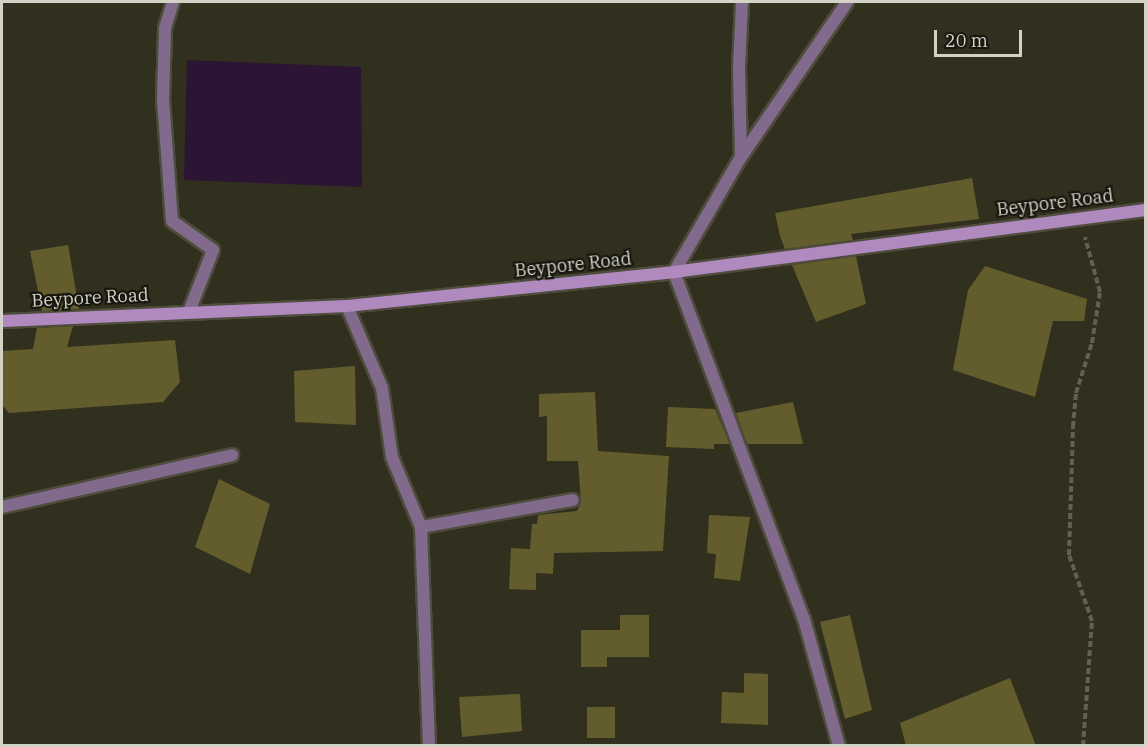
<!DOCTYPE html>
<style>
body{margin:0}
#map{position:relative;width:1147px;height:747px;overflow:hidden;background:#312f1d;font-family:"IBM Plex Serif",serif}
div>[style]{position:absolute}
[style*='--x']{left:calc(var(--x)*1px);top:calc(var(--y)*1px);width:calc(var(--w)*1px);rotate:calc(var(--a)*1deg)}
.water>*{inset:0;background:#2c1435}
.building>*{inset:0;background:#635d2d}
.path>*{height:4px;margin-top:-2px;transform-origin:0;background:repeating-linear-gradient(90deg,#626050 0 6px,transparent 0 9px)}
.roads{filter:drop-shadow(2px 0 #4e4c3c) drop-shadow(-2px 0 #4e4c3c) drop-shadow(0 2px #4e4c3c) drop-shadow(0 -2px #4e4c3c)}
.service>*{height:12px;margin:-6px;padding:0 6px;transform-origin:6px;border-radius:6px;background:#816a8b}
.minor>*{height:12px;margin:-6px;padding:0 6px;transform-origin:6px;border-radius:6px;background:#816a8b}
.secondary>*{height:12px;margin:-6px;padding:0 6px;transform-origin:6px;border-radius:6px;background:#b08abf}
span{translate:-50% -50%;white-space:nowrap;text-align:center;line-height:1.15;-webkit-text-stroke:4.5px #18170f;paint-order:stroke}
.street-label{font-size:18px;color:#d3d2c7}
.frame{position:absolute;inset:0;border:3px solid #d3d2c7;pointer-events:none}
.scale{position:absolute;left:934px;top:30px;width:88px;height:27px;box-sizing:border-box;border:3px solid #d3d2c7;border-top:0;padding-left:8px;font-size:18px;line-height:21px;white-space:nowrap;color:#d3d2c7;-webkit-text-stroke:4px #18170f;paint-order:stroke}
</style>
<div id="map">
<div class="water">
<i style="clip-path:polygon(187px 60px,361px 67px,362px 187px,184px 180px)"></i>
</div>
<div class="building">
<i style="clip-path:polygon(972px 178px,979px 219px,851px 234px,853px 240px,785px 249px,780px 236px,775px 213px)"></i>
<i style="clip-path:polygon(68px 245px,79px 309px,42px 311px,30px 251px)"></i>
<i style="clip-path:polygon(856px 256px,866px 304px,816px 322px,792px 265px)"></i>
<i style="clip-path:polygon(985px 266px,1087px 299px,1084px 321px,1053px 321px,1035px 397px,953px 370px,968px 290px)"></i>
<i style="clip-path:polygon(73px 326px,67px 347px,175px 340px,180px 382px,163px 402px,9px 413px,2px 405px,2px 351px,33px 349px,37px 328px)"></i>
<i style="clip-path:polygon(355px 366px,356px 425px,295px 422px,294px 371px)"></i>
<i style="clip-path:polygon(595px 392px,598px 451px,669px 456px,663px 551px,554px 553px,553px 574px,536px 573px,536px 590px,509px 589px,511px 548px,530px 549px,532px 524px,537px 524px,538px 515px,577px 511px,581px 502px,578px 461px,547px 461px,547px 416px,539px 417px,539px 394px)"></i>
<i style="clip-path:polygon(793px 402px,803px 444px,747px 444px,736px 413px)"></i>
<i style="clip-path:polygon(668px 407px,715px 409px,730px 444px,714px 444px,714px 449px,666px 447px)"></i>
<i style="clip-path:polygon(219px 479px,270px 504px,250px 574px,195px 547px)"></i>
<i style="clip-path:polygon(709px 515px,750px 517px,740px 581px,714px 578px,716px 554px,707px 553px)"></i>
<i style="clip-path:polygon(620px 615px,649px 615px,649px 657px,607px 657px,607px 667px,581px 667px,581px 630px,620px 630px)"></i>
<i style="clip-path:polygon(850px 615px,872px 710px,845px 719px,820px 622px)"></i>
<i style="clip-path:polygon(744px 673px,768px 674px,768px 725px,721px 723px,722px 692px,744px 693px)"></i>
<i style="clip-path:polygon(1010px 678px,1036px 746px,906px 746px,900px 723px)"></i>
<i style="clip-path:polygon(520px 694px,522px 731px,462px 737px,459px 697px)"></i>
<i style="clip-path:polygon(587px 707px,615px 707px,615px 738px,587px 738px)"></i>
</div>
<div class="path">
<i style="--x:1083;--y:746;--w:125;--a:-85.9"></i>
<i style="--x:1092;--y:621;--w:70;--a:-109.2"></i>
<i style="--x:1069;--y:555;--w:128;--a:-88.2"></i>
<i style="--x:1073;--y:427;--w:34;--a:-85"></i>
<i style="--x:1076;--y:393;--w:52;--a:-72.3"></i>
<i style="--x:1092;--y:343;--w:52;--a:-81.1"></i>
<i style="--x:1100;--y:292;--w:57;--a:-105.3"></i>
</div>
<div class="roads">
<div class="service">
<i style="--x:674;--y:272;--w:133;--a:-59.8"></i>
<i style="--x:741;--y:157;--w:188;--a:-55.6"></i>
</div>
<div class="minor">
<i style="--x:173;--y:2;--w:28;--a:107"></i>
<i style="--x:165;--y:29;--w:70;--a:91.6"></i>
<i style="--x:163;--y:99;--w:122;--a:85.8"></i>
<i style="--x:172;--y:221;--w:50;--a:35.3"></i>
<i style="--x:213;--y:250;--w:66;--a:111.2"></i>
<i style="--x:741;--y:157;--w:89;--a:-91.3"></i>
<i style="--x:739;--y:68;--w:66;--a:-87.4"></i>
<i style="--x:674;--y:272;--w:371;--a:69.5"></i>
<i style="--x:804;--y:619;--w:132;--a:74.6"></i>
<i style="--x:347;--y:306;--w:89;--a:66.9"></i>
<i style="--x:382;--y:388;--w:70;--a:81.8"></i>
<i style="--x:392;--y:457;--w:76;--a:67.5"></i>
<i style="--x:421;--y:527;--w:154;--a:-10.1"></i>
<i style="--x:2;--y:507;--w:236;--a:-12.7"></i>
<i style="--x:421;--y:527;--w:219;--a:87.9"></i>
</div>
<div class="secondary">
<i style="--x:2;--y:321;--w:345;--a:-2.5"></i>
<i style="--x:347;--y:306;--w:329;--a:-5.9"></i>
<i style="--x:674;--y:272;--w:476;--a:-7.5"></i>
</div>
</div>
<div class="street-label">
<span style="left:1055px;top:203px;rotate:-7deg">Beypore Road</span>
<span style="left:573px;top:265px;rotate:-6deg">Beypore Road</span>
<span style="left:90px;top:298px;rotate:-3deg">Beypore Road</span>
</div>
<div class="frame"></div>
<div class="scale">20 m</div>
</div>
